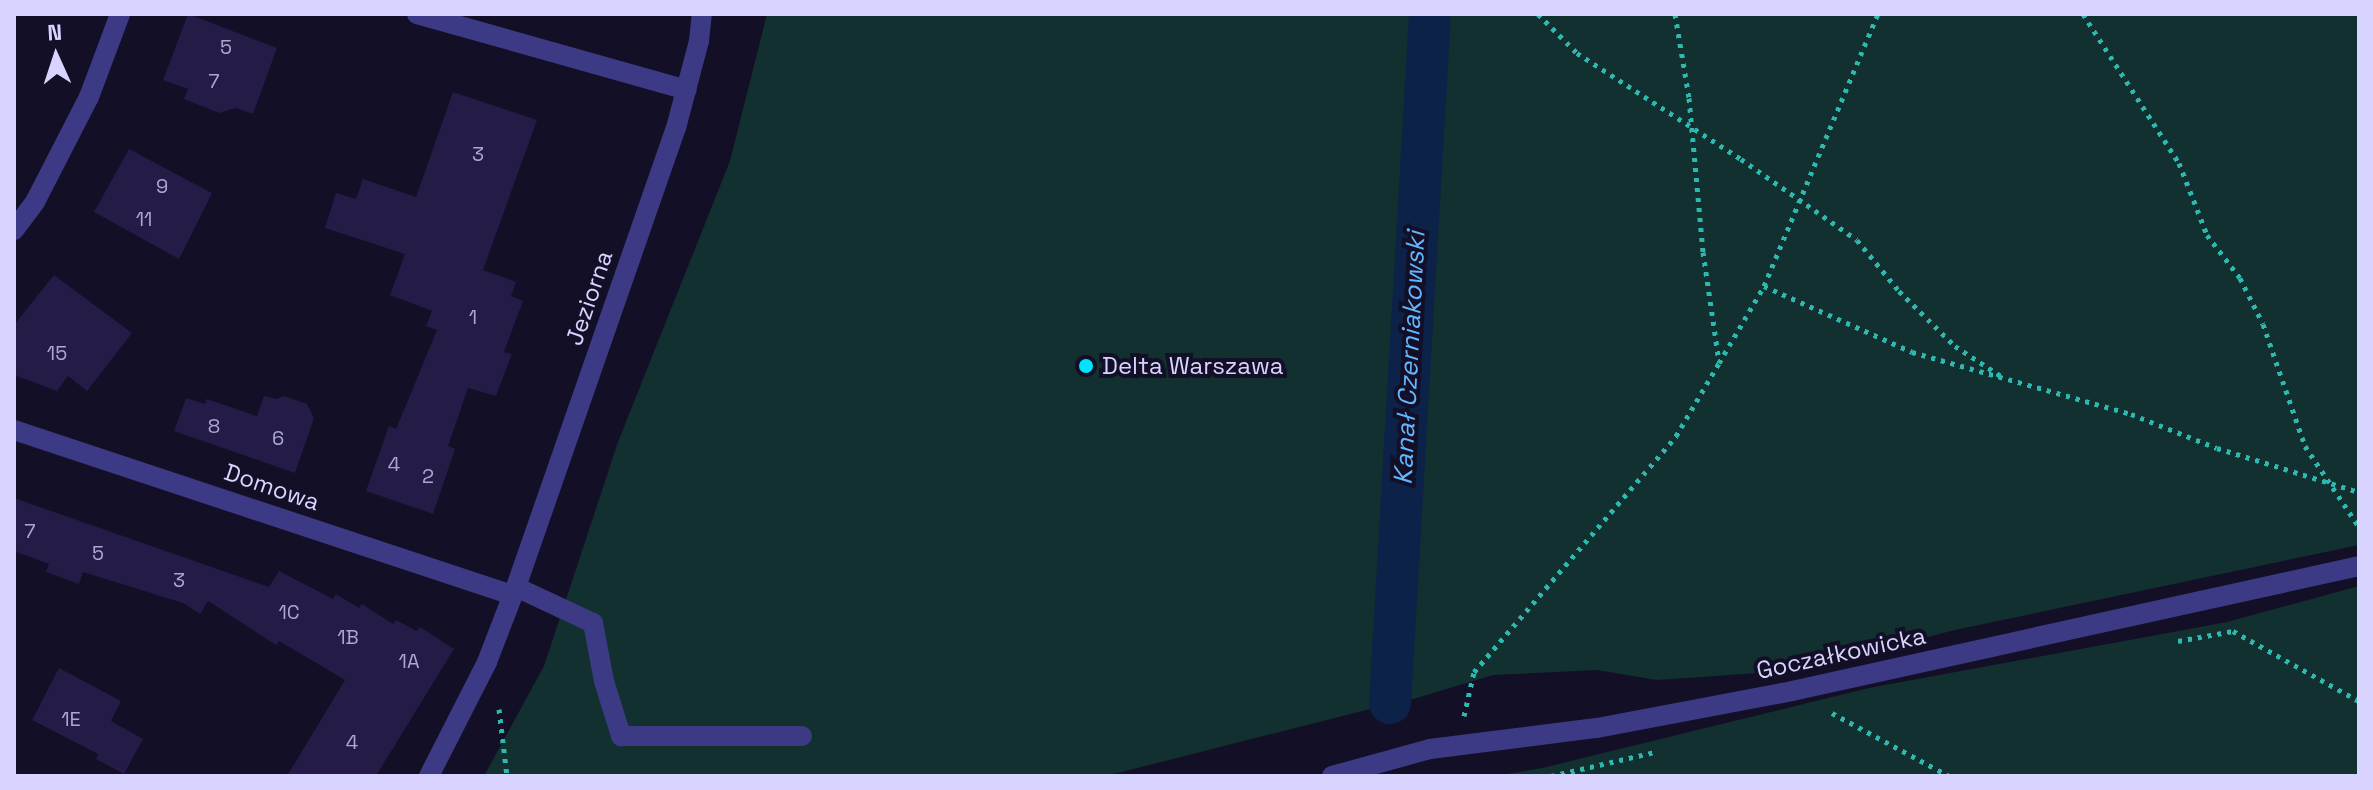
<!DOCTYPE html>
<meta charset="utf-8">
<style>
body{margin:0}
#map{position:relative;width:2373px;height:790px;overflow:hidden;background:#130f26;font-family:"Space Grotesk",sans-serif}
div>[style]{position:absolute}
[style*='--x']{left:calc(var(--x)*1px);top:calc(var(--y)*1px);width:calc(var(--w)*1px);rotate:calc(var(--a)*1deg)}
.green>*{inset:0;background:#12302f}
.canal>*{height:42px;margin:-21px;padding:0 21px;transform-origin:21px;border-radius:21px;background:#0c2248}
.building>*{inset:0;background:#241b47}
.path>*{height:5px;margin-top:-2.5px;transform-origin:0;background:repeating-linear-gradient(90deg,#2fb8b0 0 4px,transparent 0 10px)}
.minor>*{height:20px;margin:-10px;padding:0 10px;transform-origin:10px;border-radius:10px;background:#3d3a85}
.dots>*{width:22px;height:22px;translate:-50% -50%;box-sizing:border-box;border:4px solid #130f26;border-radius:50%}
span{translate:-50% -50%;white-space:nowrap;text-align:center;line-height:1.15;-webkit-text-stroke:8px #130f26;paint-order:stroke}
.number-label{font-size:20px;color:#aca6d1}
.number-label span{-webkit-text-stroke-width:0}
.street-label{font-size:24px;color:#d9d4ff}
.poi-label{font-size:24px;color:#d9d4ff}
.left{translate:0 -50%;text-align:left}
.water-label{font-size:26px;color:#62b6ff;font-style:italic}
.frame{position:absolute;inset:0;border:16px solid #d9d4ff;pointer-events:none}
.north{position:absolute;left:16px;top:16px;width:80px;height:80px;-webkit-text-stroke:6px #130f26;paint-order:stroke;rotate:357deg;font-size:22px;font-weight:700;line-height:32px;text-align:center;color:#d9d4ff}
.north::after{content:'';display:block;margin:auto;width:28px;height:36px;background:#d9d4ff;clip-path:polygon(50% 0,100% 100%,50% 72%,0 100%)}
</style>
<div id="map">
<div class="green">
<i style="clip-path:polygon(767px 14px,1411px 14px,1370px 709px,1106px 776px,484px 776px,544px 666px,618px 442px,730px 161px)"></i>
<i style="clip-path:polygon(1449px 14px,2359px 14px,2359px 545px,1955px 630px,1800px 670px,1657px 680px,1597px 670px,1493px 675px,1410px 700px)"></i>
<i style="clip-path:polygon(2359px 586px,2359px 776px,1496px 776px,1542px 768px,1869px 688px,2227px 622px)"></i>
</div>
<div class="canal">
<i style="--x:1390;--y:703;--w:690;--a:-86.68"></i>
</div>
<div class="building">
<i style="clip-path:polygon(188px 14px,277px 48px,253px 114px,236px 108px,219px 113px,184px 99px,188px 89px,163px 80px)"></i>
<i style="clip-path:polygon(453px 92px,537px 120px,483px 270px,516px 282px,511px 296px,523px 301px,504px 352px,512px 354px,496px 396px,468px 388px,448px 446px,455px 449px,433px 514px,366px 491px,389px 426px,396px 429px,437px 330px,426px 326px,432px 311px,390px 295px,405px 254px,325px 228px,336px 193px,356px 199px,363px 179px,416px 197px)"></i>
<i style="clip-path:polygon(129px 149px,212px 193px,179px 259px,94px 212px)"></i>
<i style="clip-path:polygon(54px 275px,132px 333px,87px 391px,68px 376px,57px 391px,14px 375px,14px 325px)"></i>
<i style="clip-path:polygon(264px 396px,277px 399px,284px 396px,307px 404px,314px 418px,295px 473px,174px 431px,186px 398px,205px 404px,207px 399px,257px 416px)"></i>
<i style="clip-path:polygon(14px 498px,269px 587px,279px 571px,333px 599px,336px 594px,359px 608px,362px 604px,393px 624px,396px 620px,417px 631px,420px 627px,454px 649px,376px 776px,287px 776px,345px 680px,279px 641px,276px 645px,208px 601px,200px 614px,183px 603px,83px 572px,79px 584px,46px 572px,49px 564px,14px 551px)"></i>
<i style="clip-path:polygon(59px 668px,121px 701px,111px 721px,143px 739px,124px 774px,96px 759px,98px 754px,32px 720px)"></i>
</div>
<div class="path">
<i style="--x:1538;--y:14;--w:55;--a:45"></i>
<i style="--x:1577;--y:53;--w:195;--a:32.9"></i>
<i style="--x:1741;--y:159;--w:141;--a:34.9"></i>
<i style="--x:1857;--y:240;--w:66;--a:50.5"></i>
<i style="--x:1899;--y:291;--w:78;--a:44.5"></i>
<i style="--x:1955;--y:346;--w:55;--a:33.1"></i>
<i style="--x:1675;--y:14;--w:85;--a:80.5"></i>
<i style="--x:1689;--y:98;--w:155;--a:84.8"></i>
<i style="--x:1703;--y:252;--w:111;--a:81.7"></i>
<i style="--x:2083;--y:14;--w:177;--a:57.2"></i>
<i style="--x:2179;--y:163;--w:77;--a:68.7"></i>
<i style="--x:2207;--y:235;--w:54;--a:52.5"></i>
<i style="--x:2240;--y:278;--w:51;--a:63.4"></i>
<i style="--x:2263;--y:324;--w:129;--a:71"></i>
<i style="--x:2305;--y:446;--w:97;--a:56.3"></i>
<i style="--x:1764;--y:286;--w:162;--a:24"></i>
<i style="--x:1912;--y:352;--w:228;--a:15.8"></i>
<i style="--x:2131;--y:414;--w:92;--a:21.6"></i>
<i style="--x:2217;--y:448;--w:149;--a:17.2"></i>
<i style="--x:2178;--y:641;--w:56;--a:-10.3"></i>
<i style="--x:2233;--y:631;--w:144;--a:29.1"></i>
<i style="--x:499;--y:709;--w:67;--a:83.2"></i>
<i style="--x:1832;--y:713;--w:133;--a:28.3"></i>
<i style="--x:1464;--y:716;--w:45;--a:-77.2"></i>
<i style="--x:1474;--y:672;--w:311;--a:-49.4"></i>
<i style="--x:1676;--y:436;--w:85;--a:-59.5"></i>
<i style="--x:1719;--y:363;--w:89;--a:-59.7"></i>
<i style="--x:1764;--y:286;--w:295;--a:-67.3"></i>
<i style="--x:1551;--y:776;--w:107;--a:-13"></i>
</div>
<div class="minor">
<i style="--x:417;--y:14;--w:280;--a:15.7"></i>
<i style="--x:14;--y:230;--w:35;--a:-53"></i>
<i style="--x:35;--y:202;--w:118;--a:-62.8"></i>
<i style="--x:89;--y:97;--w:89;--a:-69.5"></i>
<i style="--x:14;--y:430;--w:525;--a:18.33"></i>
<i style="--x:516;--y:587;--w:85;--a:25.1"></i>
<i style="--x:593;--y:623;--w:59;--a:79.3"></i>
<i style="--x:604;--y:681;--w:58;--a:72.8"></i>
<i style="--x:621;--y:736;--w:181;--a:0"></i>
<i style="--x:429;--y:776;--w:128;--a:-63"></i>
<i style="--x:487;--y:662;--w:80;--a:-68.9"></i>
<i style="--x:516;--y:587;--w:486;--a:-70.8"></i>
<i style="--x:676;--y:128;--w:90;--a:-75.2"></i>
<i style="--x:699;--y:41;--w:27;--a:-84"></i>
<i style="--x:1332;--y:776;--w:102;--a:-15.4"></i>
<i style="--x:1430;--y:749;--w:168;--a:-7.2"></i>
<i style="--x:1597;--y:728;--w:198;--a:-10.7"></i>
<i style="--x:1792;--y:691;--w:581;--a:-12.43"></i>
</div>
<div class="dots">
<i style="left:1086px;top:366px;background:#00e5ff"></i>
</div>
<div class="number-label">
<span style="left:226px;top:47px">5</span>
<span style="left:214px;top:81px">7</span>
<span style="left:478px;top:154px">3</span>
<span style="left:162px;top:186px">9</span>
<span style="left:144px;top:219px">11</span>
<span style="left:473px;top:317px">1</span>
<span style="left:57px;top:353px">15</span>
<span style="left:214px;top:426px">8</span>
<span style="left:278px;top:438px">6</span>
<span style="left:394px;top:464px">4</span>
<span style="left:428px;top:476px">2</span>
<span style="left:30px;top:531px">7</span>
<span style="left:98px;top:553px">5</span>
<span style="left:179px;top:580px">3</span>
<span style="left:289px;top:612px">1C</span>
<span style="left:348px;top:637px">1B</span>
<span style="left:409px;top:661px">1A</span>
<span style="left:71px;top:719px">1E</span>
<span style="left:352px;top:742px">4</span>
</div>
<div class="street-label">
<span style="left:589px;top:298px;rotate:-71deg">Jeziorna</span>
<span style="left:272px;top:487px;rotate:19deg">Domowa</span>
<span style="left:1841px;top:653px;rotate:-12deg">Goczałkowicka</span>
</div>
<div class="poi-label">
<span class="left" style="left:1102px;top:366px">Delta Warszawa</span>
</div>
<div class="water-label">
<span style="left:1410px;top:358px;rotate:-87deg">Kanał Czerniakowski</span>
</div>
<div class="frame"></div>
<div class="north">N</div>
</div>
